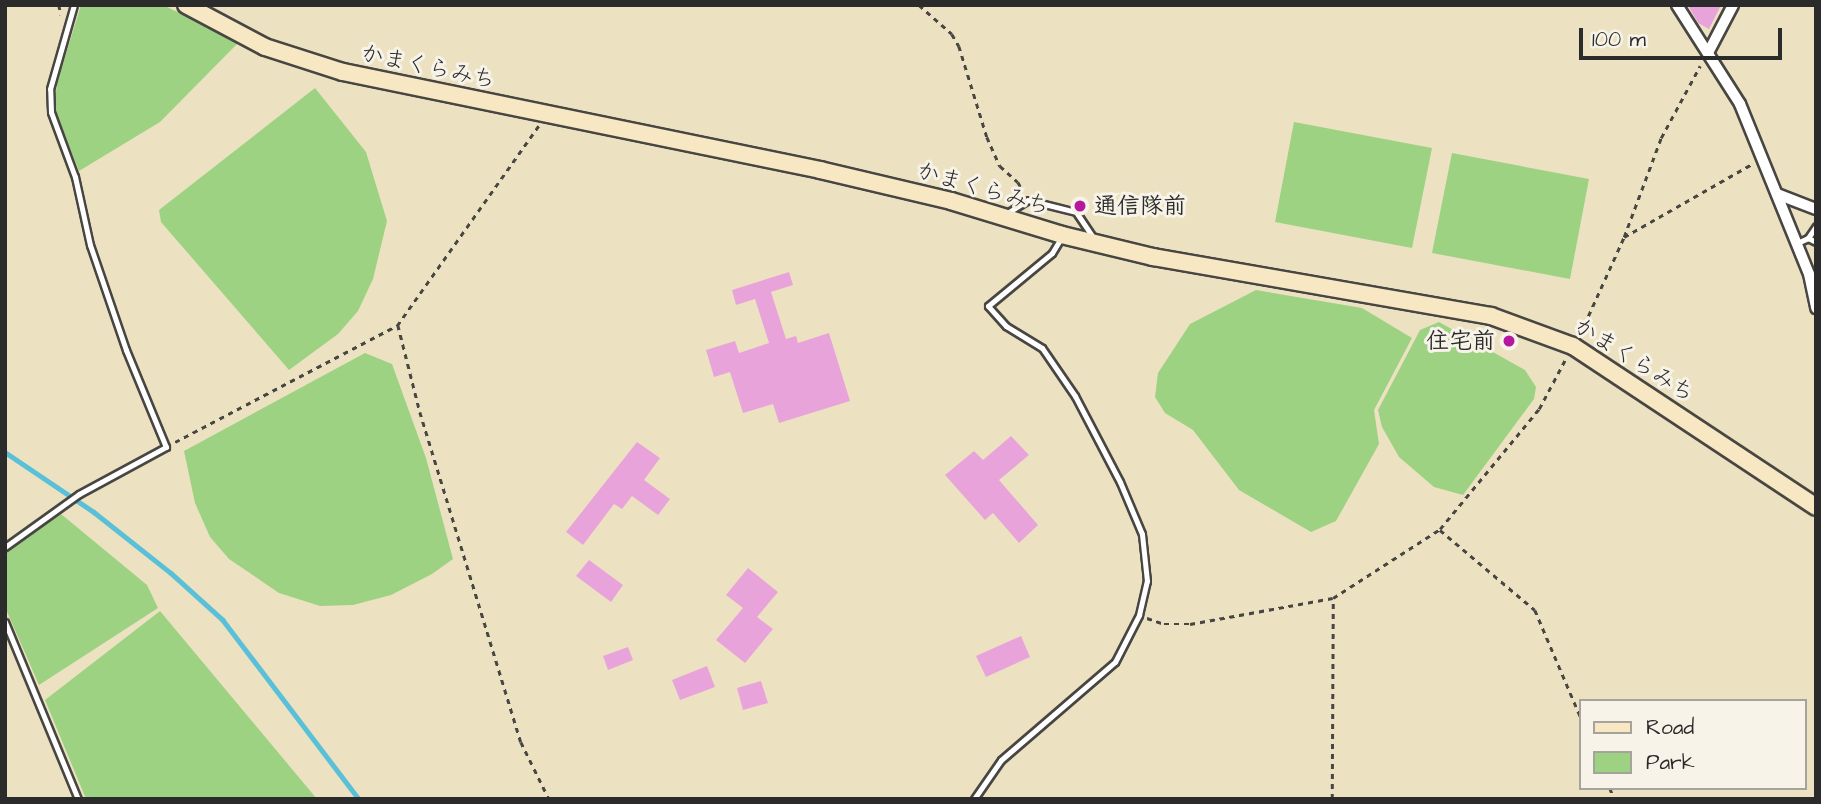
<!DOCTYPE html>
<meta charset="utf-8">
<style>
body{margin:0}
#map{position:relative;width:1821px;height:804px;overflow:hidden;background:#ece2c2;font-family:"Architects Daughter","Klee One",sans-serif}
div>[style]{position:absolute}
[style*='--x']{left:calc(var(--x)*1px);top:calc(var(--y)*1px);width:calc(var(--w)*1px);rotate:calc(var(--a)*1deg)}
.green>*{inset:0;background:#9dd283}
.stream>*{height:4.5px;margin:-2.25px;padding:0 2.25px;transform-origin:2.25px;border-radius:2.25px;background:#5ac0d8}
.building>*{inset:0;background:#e8a4da}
.path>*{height:2.5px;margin-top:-1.25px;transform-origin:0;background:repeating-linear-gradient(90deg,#484642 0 5px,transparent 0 10px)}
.roads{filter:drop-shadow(2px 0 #484642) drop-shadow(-2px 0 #484642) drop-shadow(0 2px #484642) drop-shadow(0 -2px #484642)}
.lane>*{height:5px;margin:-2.5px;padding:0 2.5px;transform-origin:2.5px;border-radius:2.5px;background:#fff}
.street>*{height:10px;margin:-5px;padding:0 5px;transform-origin:5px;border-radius:5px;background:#fff}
.secondary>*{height:16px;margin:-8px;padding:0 8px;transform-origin:8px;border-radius:8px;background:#f7e8c3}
.dots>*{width:19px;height:19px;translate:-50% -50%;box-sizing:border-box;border:4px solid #f7f3e8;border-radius:50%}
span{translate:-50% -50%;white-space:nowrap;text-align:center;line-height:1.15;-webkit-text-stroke:6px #f7f3e8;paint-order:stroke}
.street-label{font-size:23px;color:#2b2b2b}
.poi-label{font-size:23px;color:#2b2b2b;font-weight:700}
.left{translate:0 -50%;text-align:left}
.right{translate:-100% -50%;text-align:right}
.frame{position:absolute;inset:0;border:7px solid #2b2b2b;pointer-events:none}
.legend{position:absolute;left:1579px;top:699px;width:228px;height:91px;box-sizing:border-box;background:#f7f3e8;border:2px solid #a5a39c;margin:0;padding:9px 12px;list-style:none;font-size:21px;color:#2b2b2b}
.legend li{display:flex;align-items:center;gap:14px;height:35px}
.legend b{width:35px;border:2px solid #a5a39c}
.scale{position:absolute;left:1579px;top:28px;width:203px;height:32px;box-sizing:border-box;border:4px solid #2b2b2b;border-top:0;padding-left:9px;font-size:21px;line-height:24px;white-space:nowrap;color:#2b2b2b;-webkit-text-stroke:5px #f7f3e8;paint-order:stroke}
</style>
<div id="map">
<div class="green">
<i style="clip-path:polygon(81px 5px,163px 5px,239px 42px,160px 122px,79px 171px,54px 108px,57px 83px)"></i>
<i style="clip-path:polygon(315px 88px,366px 152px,387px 221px,373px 279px,358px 311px,338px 334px,289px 370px,161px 222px,159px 210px)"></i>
<i style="clip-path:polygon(1294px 122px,1432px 148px,1412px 248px,1275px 222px)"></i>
<i style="clip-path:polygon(1452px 153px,1589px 179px,1570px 279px,1432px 253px)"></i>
<i style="clip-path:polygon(1256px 290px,1362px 308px,1412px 338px,1374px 410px,1379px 444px,1336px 521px,1311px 532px,1239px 490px,1193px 430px,1165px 413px,1155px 397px,1158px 373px,1190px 324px)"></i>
<i style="clip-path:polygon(1439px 322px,1525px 370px,1536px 387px,1534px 399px,1463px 495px,1434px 487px,1399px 457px,1382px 427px,1378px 410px,1420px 330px)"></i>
<i style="clip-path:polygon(365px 353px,392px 364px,426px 458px,453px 559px,432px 574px,391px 595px,353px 605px,320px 606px,279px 593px,229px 559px,210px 537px,195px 503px,184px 451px)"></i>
<i style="clip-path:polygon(61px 514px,147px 585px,158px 608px,39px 685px,5px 607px,5px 552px)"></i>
<i style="clip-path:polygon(160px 611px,317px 799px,86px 799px,45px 700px)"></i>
</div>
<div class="stream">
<i style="--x:5;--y:452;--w:107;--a:34"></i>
<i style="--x:94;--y:512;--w:98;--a:38.4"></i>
<i style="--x:171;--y:573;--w:70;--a:42.1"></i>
<i style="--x:223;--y:620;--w:225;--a:52.8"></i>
</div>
<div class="building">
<i style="clip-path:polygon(1688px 5px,1721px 5px,1709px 29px,1698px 23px)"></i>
<i style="clip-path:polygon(789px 272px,793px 285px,771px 292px,786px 339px,796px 336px,798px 343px,829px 333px,850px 401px,779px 423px,773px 404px,743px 413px,730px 372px,714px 377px,706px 350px,735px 341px,739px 353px,769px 343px,755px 299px,736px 305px,732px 290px)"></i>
<i style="clip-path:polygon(1011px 436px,1029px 455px,999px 480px,1038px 525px,1019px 543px,993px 513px,985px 520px,945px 475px,974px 451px,983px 460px)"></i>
<i style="clip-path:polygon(637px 442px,660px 458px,644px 480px,670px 499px,658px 515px,632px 496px,622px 509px,614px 504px,583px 545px,566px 532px)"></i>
<i style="clip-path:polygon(589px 560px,623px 585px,611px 602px,576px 576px)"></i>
<i style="clip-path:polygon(748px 568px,778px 592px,757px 617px,773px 629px,745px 663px,716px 640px,743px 608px,726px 595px)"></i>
<i style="clip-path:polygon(1021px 636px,1030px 657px,986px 677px,976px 656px)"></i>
<i style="clip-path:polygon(628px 647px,633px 660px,608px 670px,603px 656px)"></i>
<i style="clip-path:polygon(707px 666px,715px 687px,680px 700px,672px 680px)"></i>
<i style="clip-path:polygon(761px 681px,768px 703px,743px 710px,737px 688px)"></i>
</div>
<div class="path">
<i style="--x:59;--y:5;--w:10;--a:79"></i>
<i style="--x:919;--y:5;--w:44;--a:41.3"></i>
<i style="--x:952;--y:34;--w:14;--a:60"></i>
<i style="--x:959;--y:46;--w:95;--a:72.9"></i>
<i style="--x:987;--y:137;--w:32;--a:66"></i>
<i style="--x:1000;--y:166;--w:24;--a:42"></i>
<i style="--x:1018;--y:182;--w:10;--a:61"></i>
<i style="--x:539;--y:126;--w:244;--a:125.3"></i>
<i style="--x:398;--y:325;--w:90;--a:75.8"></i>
<i style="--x:420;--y:412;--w:345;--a:73"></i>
<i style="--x:521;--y:742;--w:64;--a:63.8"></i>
<i style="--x:1624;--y:237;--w:147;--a:-29.7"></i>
<i style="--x:1580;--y:334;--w:107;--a:-65.6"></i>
<i style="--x:1624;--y:237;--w:106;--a:-69.5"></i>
<i style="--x:1661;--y:138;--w:82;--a:-61.6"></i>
<i style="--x:175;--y:442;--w:252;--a:-27.7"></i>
<i style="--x:1440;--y:530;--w:124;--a:40.1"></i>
<i style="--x:1535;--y:610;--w:117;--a:66.9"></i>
<i style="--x:1147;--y:618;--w:18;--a:19"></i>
<i style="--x:1164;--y:624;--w:26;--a:0"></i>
<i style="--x:1190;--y:624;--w:145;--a:-10.3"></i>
<i style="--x:1333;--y:598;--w:127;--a:-32.8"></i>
<i style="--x:1440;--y:529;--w:156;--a:-50.5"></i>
<i style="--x:1539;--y:409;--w:55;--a:-62"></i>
<i style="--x:1610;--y:788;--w:12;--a:70"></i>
<i style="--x:1332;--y:799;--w:200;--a:-89.7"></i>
</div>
<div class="roads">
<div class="lane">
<i style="--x:1004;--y:215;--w:28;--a:-32"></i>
<i style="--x:1028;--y:200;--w:49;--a:14"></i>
<i style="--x:1076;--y:212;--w:32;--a:56"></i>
<i style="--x:1808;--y:238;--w:14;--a:-56"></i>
<i style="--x:1797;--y:243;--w:12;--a:-24"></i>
<i style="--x:1808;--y:238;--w:9;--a:27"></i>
<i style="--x:5;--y:547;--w:91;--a:-35.6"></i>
<i style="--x:79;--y:494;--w:99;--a:-28.4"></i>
<i style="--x:166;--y:447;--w:105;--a:-112.4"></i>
<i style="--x:126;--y:350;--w:111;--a:-108.9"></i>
<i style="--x:90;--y:245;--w:70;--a:-102.4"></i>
<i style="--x:75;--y:177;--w:69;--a:-110.3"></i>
<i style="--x:51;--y:112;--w:23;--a:-92"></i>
<i style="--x:50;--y:89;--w:87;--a:-74.1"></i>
<i style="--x:5;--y:622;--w:191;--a:67.6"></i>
<i style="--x:974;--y:799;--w:47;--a:-55.3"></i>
<i style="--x:1001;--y:760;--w:150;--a:-40.7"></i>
<i style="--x:1115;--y:662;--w:53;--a:-62.9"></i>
<i style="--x:1139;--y:615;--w:35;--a:-77"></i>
<i style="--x:1147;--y:581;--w:47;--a:-96.1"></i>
<i style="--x:1142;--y:534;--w:56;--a:-112.9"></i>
<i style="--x:1120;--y:482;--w:97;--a:-117.6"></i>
<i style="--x:1075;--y:396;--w:58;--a:-124.5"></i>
<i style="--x:1042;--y:348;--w:42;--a:-148.6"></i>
<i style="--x:1006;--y:326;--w:27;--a:-132"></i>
<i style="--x:988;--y:306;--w:83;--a:-39.6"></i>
<i style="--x:1052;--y:253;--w:17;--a:-59"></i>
</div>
<div class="street">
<i style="--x:1677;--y:5;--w:117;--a:57.5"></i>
<i style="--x:1740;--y:104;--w:183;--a:67.9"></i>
<i style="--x:1809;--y:274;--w:35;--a:78"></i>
<i style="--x:1709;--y:51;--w:52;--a:-62.4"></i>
<i style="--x:1777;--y:194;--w:42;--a:21"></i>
</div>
<div class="secondary">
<i style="--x:186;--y:5;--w:89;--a:28"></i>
<i style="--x:265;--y:47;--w:82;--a:17.8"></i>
<i style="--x:343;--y:72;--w:487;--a:11.6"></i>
<i style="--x:820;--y:170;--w:135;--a:13.3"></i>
<i style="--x:951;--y:201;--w:116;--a:17"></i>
<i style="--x:1062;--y:235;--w:94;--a:13.6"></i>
<i style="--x:1153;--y:257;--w:343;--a:9.9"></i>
<i style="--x:1491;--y:316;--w:87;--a:20.1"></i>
<i style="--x:1573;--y:346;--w:291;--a:33.5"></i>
</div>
</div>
<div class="dots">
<i style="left:1080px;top:206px;background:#b5179e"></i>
<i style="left:1509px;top:341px;background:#b5179e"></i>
</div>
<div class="street-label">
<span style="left:428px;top:67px;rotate:12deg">かまくらみち</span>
<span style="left:983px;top:189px;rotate:16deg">かまくらみち</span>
<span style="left:1634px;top:360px;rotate:32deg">かまくらみち</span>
</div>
<div class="poi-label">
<span class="left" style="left:1094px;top:206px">通信隊前</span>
<span class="right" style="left:1495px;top:341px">住宅前</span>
</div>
<div class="frame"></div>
<ul class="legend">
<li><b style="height:9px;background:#f7e8c3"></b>Road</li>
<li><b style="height:19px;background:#9dd283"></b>Park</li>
</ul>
<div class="scale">100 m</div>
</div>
